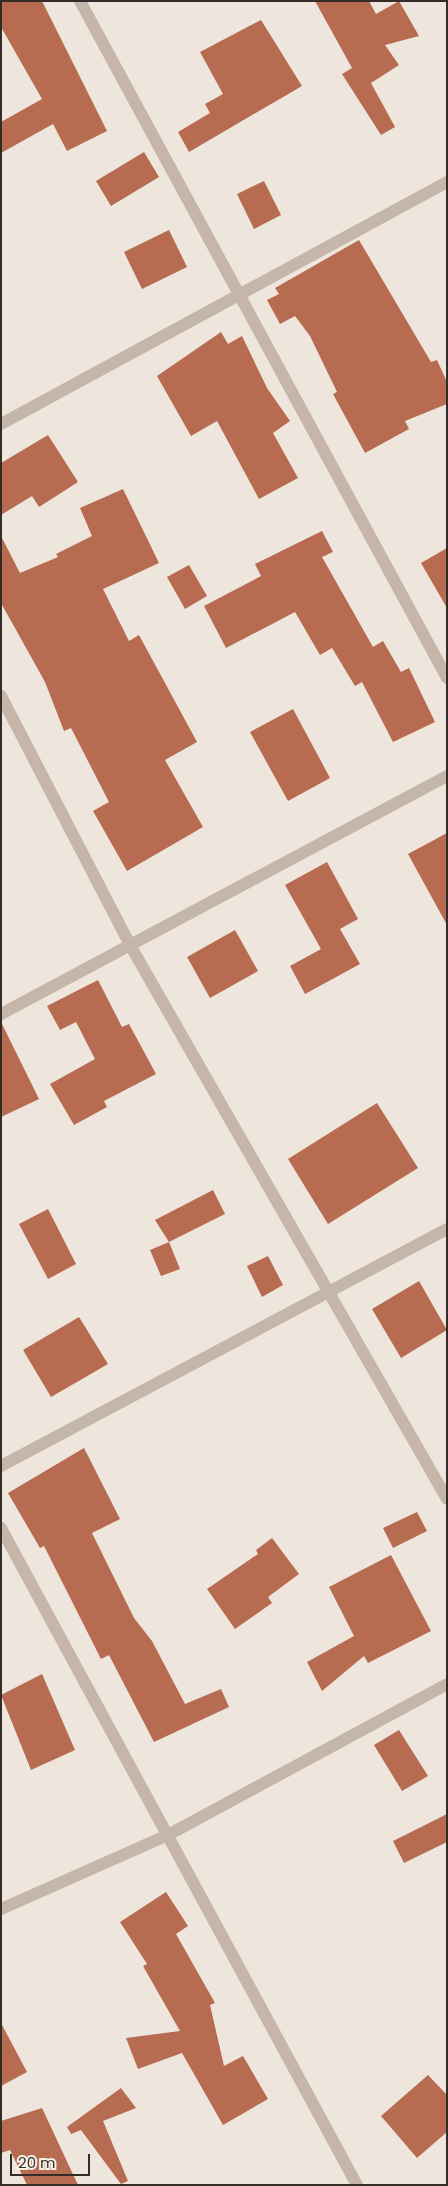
<!DOCTYPE html>
<style>
body{margin:0}
#map{position:relative;width:448px;height:2186px;overflow:hidden;background:#eee6dc;font-family:Poppins,sans-serif}
div>[style]{position:absolute}
[style*='--x']{left:calc(var(--x)*1px);top:calc(var(--y)*1px);width:calc(var(--w)*1px);rotate:calc(var(--a)*1deg)}
.building>*{inset:0;background:#b76b51}
.minor>*{height:12px;margin:-6px;padding:0 6px;transform-origin:6px;border-radius:6px;background:#c5b6a9}
span{translate:-50% -50%;white-space:nowrap;text-align:center;line-height:1.15;-webkit-text-stroke:4px #f7f0e7;paint-order:stroke}
.frame{position:absolute;inset:0;border:2px solid #332c28;pointer-events:none}
.scale{position:absolute;left:10px;top:2154px;width:80px;height:22px;box-sizing:border-box;border:2px solid #332c28;border-top:0;padding-left:6px;font-size:15px;line-height:18px;white-space:nowrap;color:#332c28;-webkit-text-stroke:4px #f7f0e7;paint-order:stroke}
</style>
<div id="map">
<div class="building">
<i style="clip-path:polygon(1px 1px,42px 1px,107px 131px,67px 151px,53px 124px,1px 153px,1px 122px,42px 99px,1px 27px)"></i>
<i style="clip-path:polygon(315px 1px,369px 1px,376px 14px,399px 1px,419px 36px,385px 45px,399px 65px,371px 83px,395px 127px,381px 135px,342px 74px,352px 68px)"></i>
<i style="clip-path:polygon(261px 20px,302px 86px,189px 152px,178px 132px,210px 113px,205px 104px,223px 94px,200px 52px)"></i>
<i style="clip-path:polygon(144px 152px,159px 177px,111px 206px,96px 181px)"></i>
<i style="clip-path:polygon(264px 181px,281px 215px,254px 229px,237px 194px)"></i>
<i style="clip-path:polygon(169px 230px,187px 267px,142px 289px,124px 252px)"></i>
<i style="clip-path:polygon(359px 240px,431px 362px,437px 360px,447px 382px,447px 404px,405px 421px,409px 429px,365px 453px,333px 394px,337px 392px,310px 336px,295px 316px,280px 324px,267px 300px,279px 294px,275px 288px)"></i>
<i style="clip-path:polygon(221px 332px,228px 344px,242px 336px,267px 388px,290px 421px,273px 433px,298px 478px,259px 499px,217px 421px,191px 436px,157px 376px)"></i>
<i style="clip-path:polygon(48px 435px,78px 482px,39px 507px,32px 496px,1px 515px,1px 463px)"></i>
<i style="clip-path:polygon(123px 489px,159px 563px,103px 589px,129px 641px,139px 635px,197px 742px,165px 760px,203px 827px,127px 871px,93px 811px,109px 802px,71px 728px,64px 731px,45px 682px,1px 603px,1px 536px,20px 573px,58px 557px,56px 554px,92px 536px,80px 508px)"></i>
<i style="clip-path:polygon(322px 531px,333px 552px,322px 557px,373px 647px,383px 641px,401px 672px,409px 668px,435px 722px,393px 742px,362px 682px,355px 686px,332px 648px,320px 655px,295px 612px,226px 648px,204px 606px,261px 576px,255px 564px)"></i>
<i style="clip-path:polygon(447px 548px,447px 608px,421px 563px)"></i>
<i style="clip-path:polygon(189px 565px,207px 596px,185px 609px,167px 577px)"></i>
<i style="clip-path:polygon(293px 709px,330px 778px,288px 801px,250px 732px)"></i>
<i style="clip-path:polygon(447px 833px,447px 925px,408px 854px)"></i>
<i style="clip-path:polygon(327px 862px,358px 919px,340px 929px,360px 964px,305px 994px,290px 966px,321px 949px,285px 885px)"></i>
<i style="clip-path:polygon(235px 930px,258px 971px,210px 998px,187px 957px)"></i>
<i style="clip-path:polygon(98px 980px,122px 1027px,129px 1024px,156px 1074px,104px 1101px,107px 1107px,74px 1125px,50px 1084px,95px 1059px,76px 1022px,60px 1030px,47px 1006px)"></i>
<i style="clip-path:polygon(1px 1022px,39px 1099px,1px 1117px)"></i>
<i style="clip-path:polygon(377px 1103px,418px 1168px,328px 1224px,288px 1159px)"></i>
<i style="clip-path:polygon(213px 1190px,225px 1214px,169px 1242px,155px 1220px)"></i>
<i style="clip-path:polygon(48px 1209px,76px 1264px,48px 1279px,19px 1224px)"></i>
<i style="clip-path:polygon(169px 1242px,180px 1269px,161px 1276px,150px 1250px)"></i>
<i style="clip-path:polygon(268px 1256px,283px 1285px,262px 1297px,247px 1266px)"></i>
<i style="clip-path:polygon(419px 1281px,447px 1330px,401px 1358px,372px 1309px)"></i>
<i style="clip-path:polygon(79px 1317px,108px 1364px,51px 1397px,23px 1350px)"></i>
<i style="clip-path:polygon(84px 1448px,120px 1519px,92px 1533px,134px 1618px,152px 1641px,185px 1704px,221px 1689px,229px 1707px,154px 1742px,109px 1655px,101px 1659px,44px 1546px,40px 1548px,8px 1493px)"></i>
<i style="clip-path:polygon(417px 1512px,427px 1531px,393px 1548px,383px 1528px)"></i>
<i style="clip-path:polygon(272px 1538px,299px 1574px,268px 1597px,272px 1603px,235px 1629px,207px 1589px,258px 1554px,256px 1550px)"></i>
<i style="clip-path:polygon(391px 1555px,431px 1631px,368px 1663px,364px 1656px,322px 1691px,307px 1662px,354px 1636px,329px 1587px)"></i>
<i style="clip-path:polygon(42px 1674px,75px 1750px,31px 1770px,1px 1695px)"></i>
<i style="clip-path:polygon(399px 1730px,428px 1776px,402px 1791px,374px 1745px)"></i>
<i style="clip-path:polygon(447px 1814px,447px 1842px,404px 1863px,393px 1841px)"></i>
<i style="clip-path:polygon(166px 1892px,188px 1926px,176px 1934px,215px 2003px,210px 2005px,224px 2066px,243px 2056px,268px 2099px,223px 2125px,182px 2053px,138px 2069px,126px 2038px,180px 2031px,143px 1966px,147px 1964px,120px 1922px)"></i>
<i style="clip-path:polygon(1px 2023px,27px 2072px,1px 2086px)"></i>
<i style="clip-path:polygon(428px 2075px,447px 2095px,447px 2132px,417px 2158px,381px 2116px)"></i>
<i style="clip-path:polygon(121px 2088px,136px 2108px,103px 2121px,128px 2181px,121px 2184px,81px 2130px,71px 2134px,67px 2127px)"></i>
<i style="clip-path:polygon(42px 2108px,78px 2185px,27px 2185px,10px 2150px,1px 2153px,1px 2121px)"></i>
</div>
<div class="minor">
<i style="--x:80;--y:1;--w:770;--a:61.54"></i>
<i style="--x:1;--y:424;--w:507;--a:-28.48"></i>
<i style="--x:1;--y:696;--w:280;--a:62.6"></i>
<i style="--x:130;--y:945;--w:638;--a:60.22"></i>
<i style="--x:1;--y:1014;--w:506;--a:-28.09"></i>
<i style="--x:1;--y:1466;--w:505;--a:-27.99"></i>
<i style="--x:1;--y:1528;--w:747;--a:61.55"></i>
<i style="--x:1;--y:1909;--w:183;--a:-23.9"></i>
<i style="--x:168;--y:1835;--w:317;--a:-28.4"></i>
</div>
<div class="frame"></div>
<div class="scale">20 m</div>
</div>
